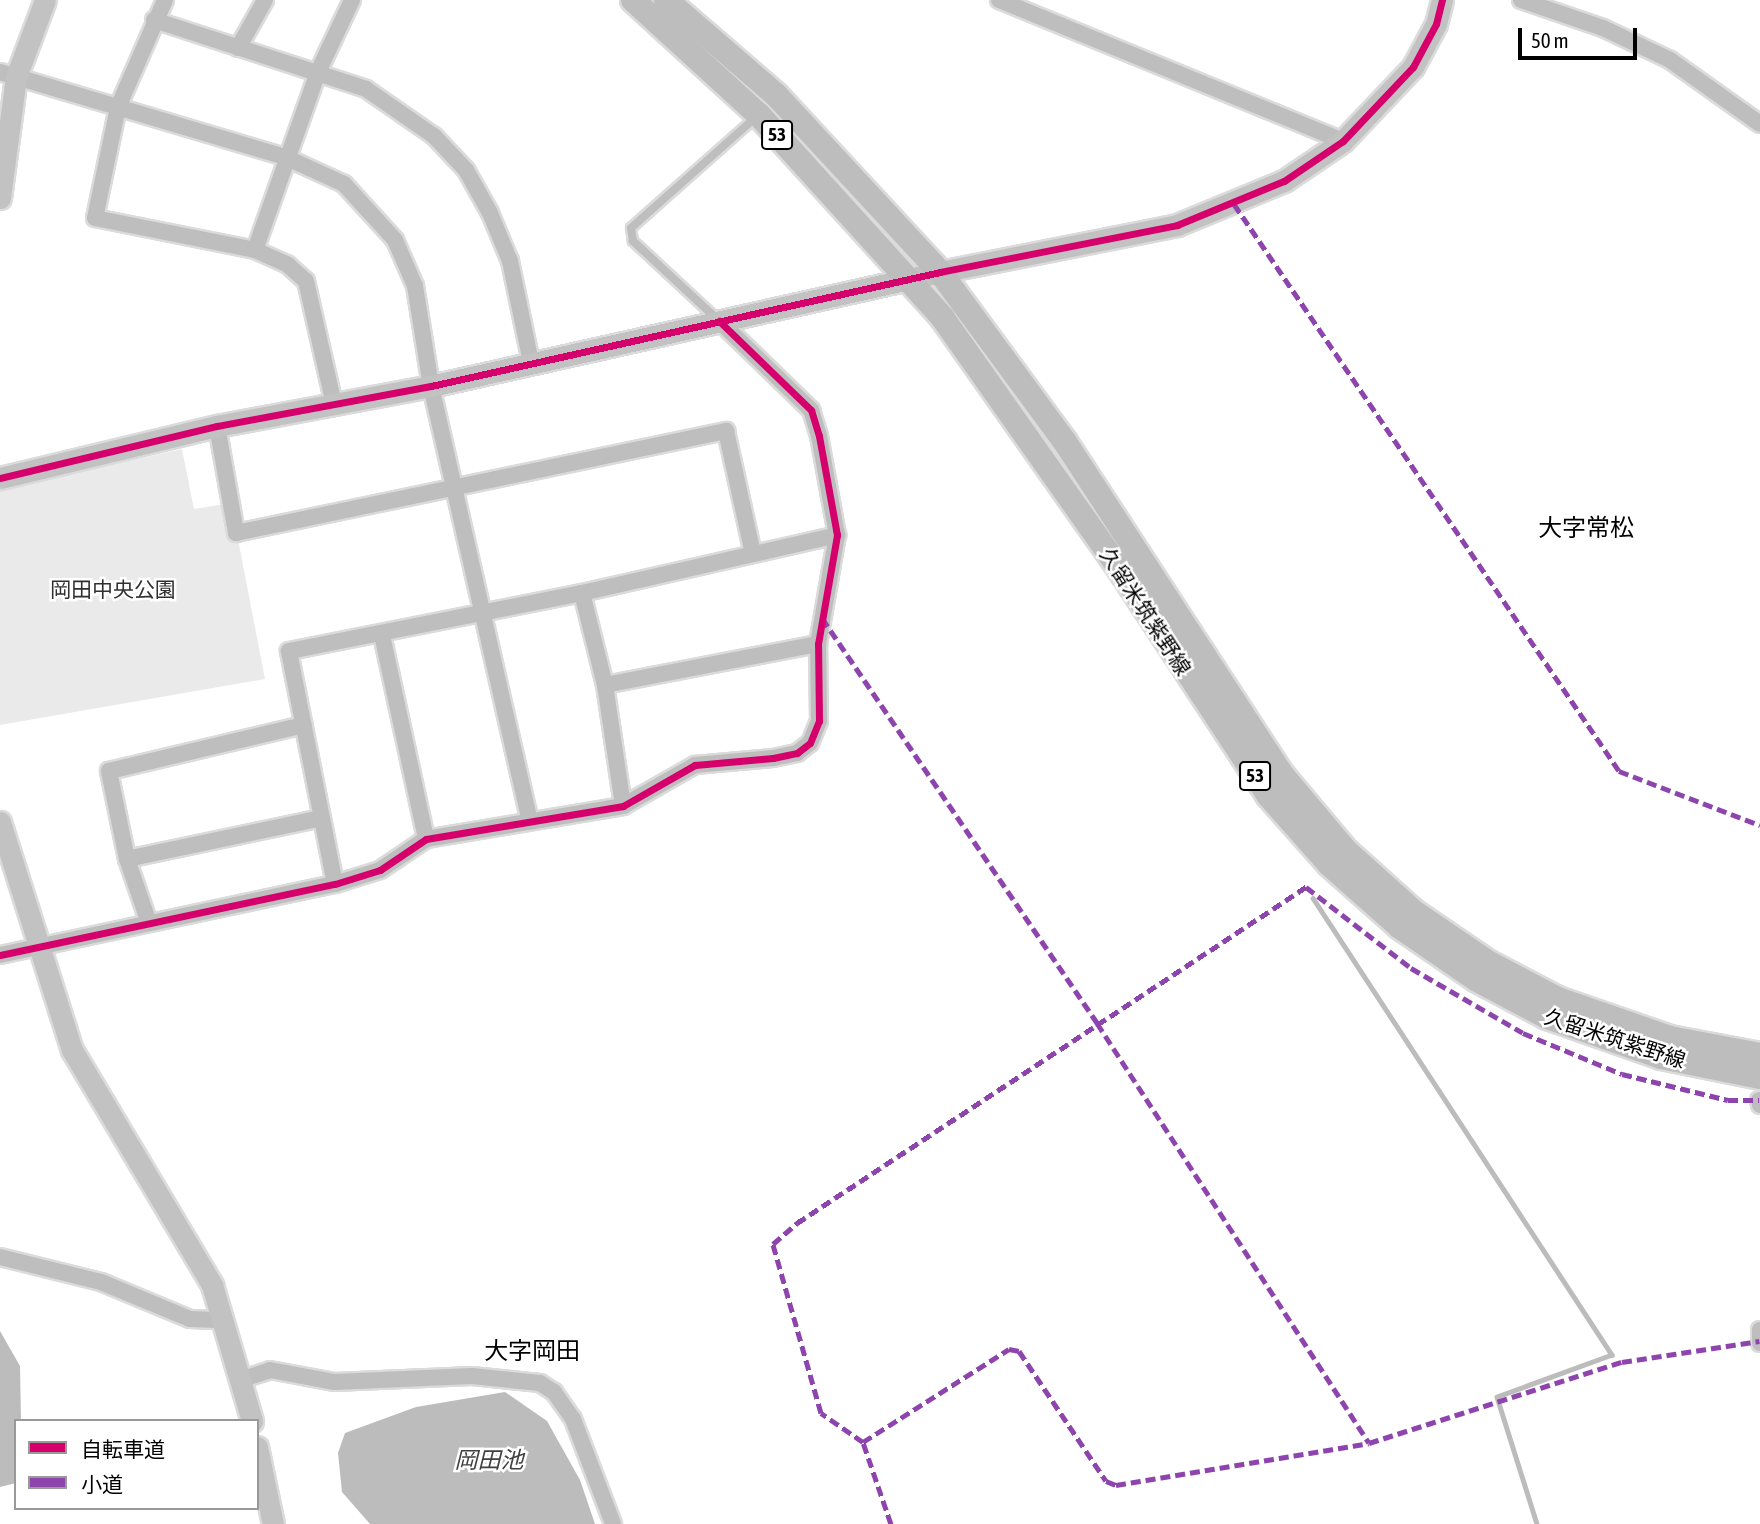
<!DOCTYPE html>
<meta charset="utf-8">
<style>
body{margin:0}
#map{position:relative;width:1760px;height:1524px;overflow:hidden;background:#fff;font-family:"Asap Condensed","Noto Sans JP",sans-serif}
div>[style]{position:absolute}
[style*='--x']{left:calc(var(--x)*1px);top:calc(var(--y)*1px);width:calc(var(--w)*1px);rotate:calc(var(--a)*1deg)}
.green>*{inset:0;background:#eaeaea}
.water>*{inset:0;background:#bcbcbc}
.stream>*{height:4.5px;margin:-2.25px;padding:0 2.25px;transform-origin:2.25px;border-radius:2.25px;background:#bcbcbc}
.roads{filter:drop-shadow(2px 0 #dbdbdb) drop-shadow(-2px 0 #dbdbdb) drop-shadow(0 2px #dbdbdb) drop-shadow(0 -2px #dbdbdb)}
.lane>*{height:8px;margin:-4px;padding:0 4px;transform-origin:4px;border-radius:4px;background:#bebebe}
.street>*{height:16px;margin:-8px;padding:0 8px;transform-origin:8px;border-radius:8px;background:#bebebe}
.secondary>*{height:21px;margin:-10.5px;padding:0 10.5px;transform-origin:10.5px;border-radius:10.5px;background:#c2c2c2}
.primary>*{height:24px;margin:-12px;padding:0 12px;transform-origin:12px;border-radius:12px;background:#bdbdbd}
.quiet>*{height:5px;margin-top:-2.5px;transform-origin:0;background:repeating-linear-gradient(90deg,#8e44ad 0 10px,transparent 0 15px)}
.cycleway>*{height:7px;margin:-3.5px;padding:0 3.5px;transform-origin:3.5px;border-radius:3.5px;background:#d6006c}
span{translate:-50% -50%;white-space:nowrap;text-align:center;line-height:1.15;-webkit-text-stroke:5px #fff;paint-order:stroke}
.shield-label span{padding:2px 5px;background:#fff;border:2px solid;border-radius:5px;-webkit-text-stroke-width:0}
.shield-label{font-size:19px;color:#000;font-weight:700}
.park-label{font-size:21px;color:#303030}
.street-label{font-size:21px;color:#000}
.water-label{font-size:23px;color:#414141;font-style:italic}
.quarter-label{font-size:24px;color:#000}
.legend{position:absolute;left:14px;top:1419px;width:245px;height:91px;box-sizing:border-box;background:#fff;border:2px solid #999;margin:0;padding:9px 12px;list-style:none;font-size:21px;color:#000}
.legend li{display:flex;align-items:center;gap:14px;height:35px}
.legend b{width:35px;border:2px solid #999}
.scale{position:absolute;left:1518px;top:28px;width:119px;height:32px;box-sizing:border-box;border:4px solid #000;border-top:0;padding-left:9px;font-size:21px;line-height:24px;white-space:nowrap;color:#000;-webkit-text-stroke:5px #fff;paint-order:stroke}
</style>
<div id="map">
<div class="green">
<i style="clip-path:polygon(182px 449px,194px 509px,231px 503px,265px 679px,0 725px,0 490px)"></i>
</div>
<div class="water">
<i style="clip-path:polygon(0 1331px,20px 1366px,21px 1421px,16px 1421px,16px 1483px,0 1487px)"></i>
<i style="clip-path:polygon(505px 1392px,547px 1421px,580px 1480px,595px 1524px,370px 1524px,342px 1492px,338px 1453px,345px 1433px,416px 1407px)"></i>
</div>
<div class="stream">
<i style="--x:1313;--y:898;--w:546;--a:56.8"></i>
<i style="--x:1612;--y:1355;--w:122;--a:159.9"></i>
<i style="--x:1497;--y:1397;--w:133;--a:72.5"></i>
</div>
<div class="roads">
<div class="lane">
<i style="--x:717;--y:319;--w:115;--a:-137.1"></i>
<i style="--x:633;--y:241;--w:13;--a:-99"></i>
<i style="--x:631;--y:228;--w:167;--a:-41.6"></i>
</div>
<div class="street">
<i style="--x:165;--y:0;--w:117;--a:113.7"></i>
<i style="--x:118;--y:107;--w:113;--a:101.7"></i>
<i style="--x:95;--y:218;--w:163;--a:11.3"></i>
<i style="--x:255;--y:250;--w:36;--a:24"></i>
<i style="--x:288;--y:265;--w:24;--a:42"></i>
<i style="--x:306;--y:281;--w:126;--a:77.2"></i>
<i style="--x:999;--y:0;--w:372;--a:22.3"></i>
<i style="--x:1521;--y:0;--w:87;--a:18.9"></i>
<i style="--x:1603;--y:28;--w:74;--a:25.5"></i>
<i style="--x:1670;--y:60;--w:110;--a:35.4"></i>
<i style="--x:154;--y:20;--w:223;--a:18"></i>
<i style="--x:366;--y:89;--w:83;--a:34.7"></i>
<i style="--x:434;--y:136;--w:47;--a:46.7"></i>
<i style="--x:466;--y:170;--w:49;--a:60.8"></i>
<i style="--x:490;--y:213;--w:52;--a:67.4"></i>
<i style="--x:510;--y:261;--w:103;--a:78.3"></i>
<i style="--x:238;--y:48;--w:55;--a:-60.6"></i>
<i style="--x:0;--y:72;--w:297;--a:16.6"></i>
<i style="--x:285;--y:157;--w:65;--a:24.6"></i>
<i style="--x:344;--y:184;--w:76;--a:47.7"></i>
<i style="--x:395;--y:240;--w:50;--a:66.5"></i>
<i style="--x:415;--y:286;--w:101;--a:80.9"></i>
<i style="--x:431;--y:386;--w:445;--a:77.2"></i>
<i style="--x:255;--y:250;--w:189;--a:-70.5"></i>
<i style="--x:318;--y:72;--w:80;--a:-64.7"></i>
<i style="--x:217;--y:426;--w:109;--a:79.9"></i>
<i style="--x:236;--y:533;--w:501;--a:-11.76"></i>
<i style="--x:726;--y:431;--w:126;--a:77.6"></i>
<i style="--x:582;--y:593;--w:95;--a:76"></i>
<i style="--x:605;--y:685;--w:122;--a:81.5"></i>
<i style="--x:382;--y:635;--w:209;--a:77.8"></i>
<i style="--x:605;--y:685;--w:217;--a:-10.9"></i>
<i style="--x:127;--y:859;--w:199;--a:-11.9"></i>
<i style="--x:335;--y:884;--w:237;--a:-101.2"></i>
<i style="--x:289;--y:651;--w:299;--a:-11.2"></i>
<i style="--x:582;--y:593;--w:262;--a:-12.8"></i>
<i style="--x:149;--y:923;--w:68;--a:-109"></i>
<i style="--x:127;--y:859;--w:90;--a:-101.6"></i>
<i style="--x:109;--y:771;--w:200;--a:-13.3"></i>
<i style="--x:0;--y:955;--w:342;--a:-12"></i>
<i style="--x:335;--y:884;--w:47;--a:-17.3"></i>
<i style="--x:380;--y:870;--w:55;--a:-34"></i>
<i style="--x:426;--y:839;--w:200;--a:-9.5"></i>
<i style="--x:623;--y:806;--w:83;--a:-29.7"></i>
<i style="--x:695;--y:765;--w:78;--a:-5.1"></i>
<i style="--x:773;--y:758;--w:25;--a:-12"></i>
<i style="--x:797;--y:753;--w:16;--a:-38"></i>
<i style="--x:810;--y:743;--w:24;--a:-68"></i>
<i style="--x:819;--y:721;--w:77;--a:-90.7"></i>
<i style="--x:818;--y:644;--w:111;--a:-80.1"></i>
<i style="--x:837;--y:535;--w:101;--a:-100.3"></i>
<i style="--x:819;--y:436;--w:27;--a:-107"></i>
<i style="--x:811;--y:410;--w:128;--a:-135.9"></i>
<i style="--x:1759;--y:1100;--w:5;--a:79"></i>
<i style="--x:0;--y:1257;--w:104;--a:13.9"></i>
<i style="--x:101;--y:1282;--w:96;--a:22.6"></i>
<i style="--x:190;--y:1319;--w:34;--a:2"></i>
<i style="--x:1760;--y:1330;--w:13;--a:90"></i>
<i style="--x:243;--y:1379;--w:28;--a:-18"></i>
<i style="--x:270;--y:1370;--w:66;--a:10.5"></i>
<i style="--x:335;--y:1382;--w:137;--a:-2.5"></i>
<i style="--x:472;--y:1376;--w:68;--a:5.9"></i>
<i style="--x:540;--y:1383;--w:17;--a:33"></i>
<i style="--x:554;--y:1392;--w:33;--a:55"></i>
<i style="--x:573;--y:1419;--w:112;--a:69.1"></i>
</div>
<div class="secondary">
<i style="--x:0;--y:198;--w:122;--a:-82.5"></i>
<i style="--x:16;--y:77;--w:82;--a:-69.4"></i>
<i style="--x:0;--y:478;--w:223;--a:-13.5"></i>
<i style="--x:217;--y:426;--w:218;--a:-10.6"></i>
<i style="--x:431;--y:386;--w:522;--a:-12.62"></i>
<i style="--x:940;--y:272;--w:242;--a:-11.2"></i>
<i style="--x:1177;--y:225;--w:116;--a:-22.4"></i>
<i style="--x:1284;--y:181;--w:71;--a:-34.1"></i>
<i style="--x:1343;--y:141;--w:102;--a:-46.6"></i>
<i style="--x:1413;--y:67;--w:49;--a:-61.9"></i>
<i style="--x:1436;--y:24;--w:25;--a:-76"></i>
<i style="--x:0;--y:822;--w:239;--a:72.5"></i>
<i style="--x:72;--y:1050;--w:274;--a:59.2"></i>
<i style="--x:212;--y:1285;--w:142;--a:73.6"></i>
<i style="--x:257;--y:1447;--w:79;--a:78.3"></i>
</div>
<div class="primary">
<i style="--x:633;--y:0;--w:171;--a:42.4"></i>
<i style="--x:759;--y:115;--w:273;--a:47.8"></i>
<i style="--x:942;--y:317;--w:311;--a:54.8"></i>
<i style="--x:1121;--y:571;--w:268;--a:56.7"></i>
<i style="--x:1268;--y:795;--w:92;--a:48.5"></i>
<i style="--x:1329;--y:864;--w:95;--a:41.6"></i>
<i style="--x:1400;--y:927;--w:93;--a:34.5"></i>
<i style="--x:1477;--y:980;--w:79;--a:27.9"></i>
<i style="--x:1547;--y:1017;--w:121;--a:19.3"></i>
<i style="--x:1661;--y:1057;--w:101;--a:11.4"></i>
<i style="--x:666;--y:0;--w:145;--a:40.8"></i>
<i style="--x:776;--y:95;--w:241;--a:47.2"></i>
<i style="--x:940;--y:272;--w:211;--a:53.7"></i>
<i style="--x:1065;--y:442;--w:399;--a:56.9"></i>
<i style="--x:1283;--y:776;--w:97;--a:50"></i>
<i style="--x:1345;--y:850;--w:93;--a:41.9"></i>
<i style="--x:1414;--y:912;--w:91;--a:34.2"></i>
<i style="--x:1489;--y:963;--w:78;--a:27.6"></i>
<i style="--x:1558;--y:999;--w:119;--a:19.2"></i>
<i style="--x:1670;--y:1038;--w:92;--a:10.7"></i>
</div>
</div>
<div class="quiet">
<i style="--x:1234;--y:204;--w:685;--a:55.82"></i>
<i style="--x:1619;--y:771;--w:151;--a:21"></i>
<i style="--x:822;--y:618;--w:490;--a:55.8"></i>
<i style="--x:1097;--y:1023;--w:500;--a:57.07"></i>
<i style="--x:863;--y:1442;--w:173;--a:-32.5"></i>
<i style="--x:1009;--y:1349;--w:10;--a:11"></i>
<i style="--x:1019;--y:1351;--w:156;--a:56.2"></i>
<i style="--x:1106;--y:1481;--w:11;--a:22"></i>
<i style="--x:1116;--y:1485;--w:256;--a:-9.4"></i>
<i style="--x:1369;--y:1443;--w:266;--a:-17.8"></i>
<i style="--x:1622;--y:1362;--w:139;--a:-8.7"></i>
<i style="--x:891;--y:1524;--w:87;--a:-108.9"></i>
<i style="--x:863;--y:1442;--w:51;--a:-145.4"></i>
<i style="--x:821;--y:1413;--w:176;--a:-105.9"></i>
<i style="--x:773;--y:1244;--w:32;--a:-41"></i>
<i style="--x:797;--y:1223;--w:610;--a:-33.43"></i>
<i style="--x:1306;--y:887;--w:133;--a:37.6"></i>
<i style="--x:1411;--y:968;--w:129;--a:30.1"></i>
<i style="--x:1523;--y:1033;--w:107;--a:22.5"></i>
<i style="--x:1622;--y:1074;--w:109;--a:13.8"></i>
<i style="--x:1728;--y:1100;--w:31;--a:0"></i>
</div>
<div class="cycleway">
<i style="--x:0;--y:478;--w:223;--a:-13.5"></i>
<i style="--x:217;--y:426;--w:218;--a:-10.6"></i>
<i style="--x:431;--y:386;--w:522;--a:-12.62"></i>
<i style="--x:940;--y:272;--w:242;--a:-11.2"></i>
<i style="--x:1177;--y:225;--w:116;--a:-22.4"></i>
<i style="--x:1284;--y:181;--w:71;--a:-34.1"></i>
<i style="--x:1343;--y:141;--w:102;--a:-46.6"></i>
<i style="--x:1413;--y:67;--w:49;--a:-61.9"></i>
<i style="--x:1436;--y:24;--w:25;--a:-76"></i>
<i style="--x:0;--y:955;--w:342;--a:-12"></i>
<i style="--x:335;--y:884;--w:47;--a:-17.3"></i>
<i style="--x:380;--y:870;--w:55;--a:-34"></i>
<i style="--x:426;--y:839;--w:200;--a:-9.5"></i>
<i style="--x:623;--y:806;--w:83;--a:-29.7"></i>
<i style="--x:695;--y:765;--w:78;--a:-5.1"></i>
<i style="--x:773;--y:758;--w:25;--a:-12"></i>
<i style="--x:797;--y:753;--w:16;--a:-38"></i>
<i style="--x:810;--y:743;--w:24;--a:-68"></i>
<i style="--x:819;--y:721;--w:77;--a:-90.7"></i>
<i style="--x:818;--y:644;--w:111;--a:-80.1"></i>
<i style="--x:837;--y:535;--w:101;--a:-100.3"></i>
<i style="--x:819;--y:436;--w:27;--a:-107"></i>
<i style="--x:811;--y:410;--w:128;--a:-135.9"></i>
</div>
<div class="shield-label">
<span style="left:777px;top:135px">53</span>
<span style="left:1255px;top:776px">53</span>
</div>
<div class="park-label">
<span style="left:113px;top:589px">岡田中央公園</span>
</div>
<div class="street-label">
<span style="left:1146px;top:611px;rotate:57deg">久留米筑紫野線</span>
<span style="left:1615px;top:1038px;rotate:18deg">久留米筑紫野線</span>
</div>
<div class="water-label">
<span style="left:489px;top:1460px">岡田池</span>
</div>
<div class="quarter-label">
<span style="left:1586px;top:528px">大字常松</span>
<span style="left:532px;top:1351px">大字岡田</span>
</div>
<ul class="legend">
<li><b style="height:9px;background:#d6006c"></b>自転車道</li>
<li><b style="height:9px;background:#8e44ad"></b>小道</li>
</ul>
<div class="scale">50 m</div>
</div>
